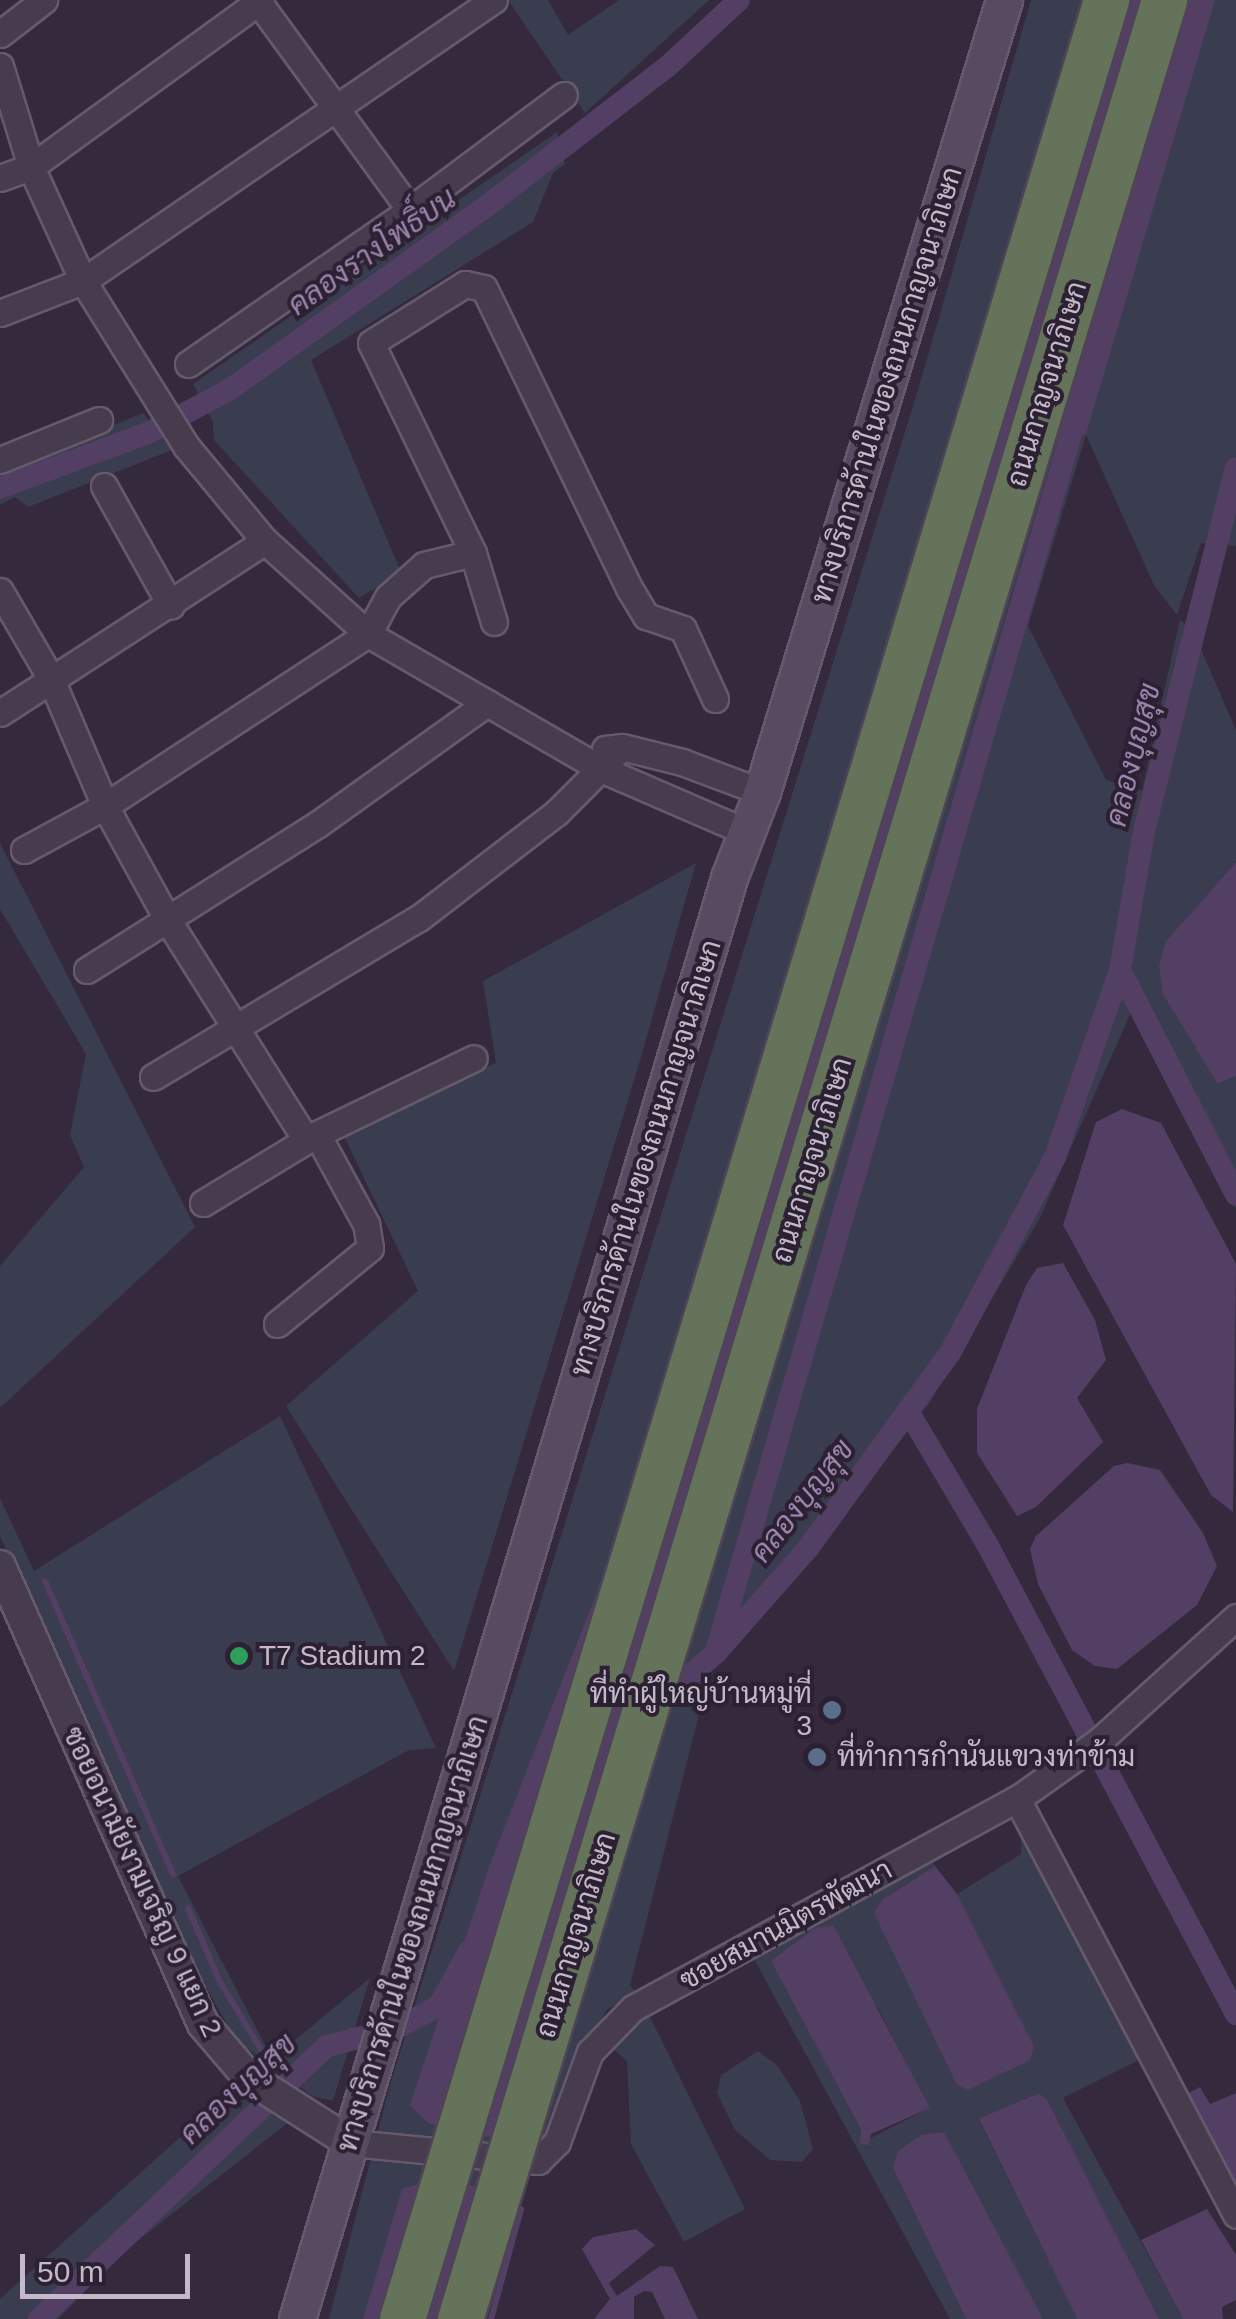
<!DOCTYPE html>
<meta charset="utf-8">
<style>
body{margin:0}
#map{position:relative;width:1236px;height:2319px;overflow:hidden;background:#35293e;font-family:Helvetica,Sarabun,sans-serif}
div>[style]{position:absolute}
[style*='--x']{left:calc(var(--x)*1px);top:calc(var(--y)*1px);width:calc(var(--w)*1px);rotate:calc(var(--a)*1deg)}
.green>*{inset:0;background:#3a3d4f}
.water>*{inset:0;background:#533f63}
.stream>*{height:6px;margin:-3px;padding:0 3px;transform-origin:3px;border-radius:3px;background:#533f63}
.canal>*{height:22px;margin:-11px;padding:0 11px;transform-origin:11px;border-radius:11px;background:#533f63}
.roads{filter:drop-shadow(2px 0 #655a6c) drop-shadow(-2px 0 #655a6c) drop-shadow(0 2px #655a6c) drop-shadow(0 -2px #655a6c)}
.minor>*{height:25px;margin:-12.5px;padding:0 12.5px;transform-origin:12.5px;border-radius:12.5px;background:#473c4e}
.tertiary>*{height:30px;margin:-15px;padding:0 15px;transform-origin:15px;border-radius:15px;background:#473c4e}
.secondary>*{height:35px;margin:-17.5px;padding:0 17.5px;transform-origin:17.5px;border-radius:17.5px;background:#584b61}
.bridges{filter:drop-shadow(2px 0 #4f4456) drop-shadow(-2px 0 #4f4456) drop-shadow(0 2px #4f4456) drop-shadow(0 -2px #4f4456)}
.motorway-bridge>*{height:45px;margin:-22.5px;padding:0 22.5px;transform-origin:22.5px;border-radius:22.5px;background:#64735a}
.dots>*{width:28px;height:28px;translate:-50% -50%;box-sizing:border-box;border:5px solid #2c2133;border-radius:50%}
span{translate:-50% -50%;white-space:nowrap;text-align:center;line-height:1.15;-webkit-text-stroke:8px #2c2133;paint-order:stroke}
.street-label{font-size:28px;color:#c3b9c9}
.poi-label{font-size:28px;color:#c3b9c9}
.left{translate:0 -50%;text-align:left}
.right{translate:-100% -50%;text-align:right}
.water-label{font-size:30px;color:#9b84ac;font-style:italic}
.scale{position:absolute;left:20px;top:2254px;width:170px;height:45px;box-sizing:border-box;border:5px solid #c3b9c9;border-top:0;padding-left:12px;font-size:30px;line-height:35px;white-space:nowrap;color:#c3b9c9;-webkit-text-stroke:8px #2c2133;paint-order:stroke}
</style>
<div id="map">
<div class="green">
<i style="clip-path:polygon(508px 0,548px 0,568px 35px,619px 0,709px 0,585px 113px)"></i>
<i style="clip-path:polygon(1031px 0,1236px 0,1236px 546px,1201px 543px,1177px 615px,1154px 585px,1086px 435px,1028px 626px,1106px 780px,1142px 791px,1180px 619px,1196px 638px,1236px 730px,1236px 862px,1166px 941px,1219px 1084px,1236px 1076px,1236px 1209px,1132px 1010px,1039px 1220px,928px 1405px,812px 1555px,712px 1664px,630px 1985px,636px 1994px,606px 2010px,560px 2121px,538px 2148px,487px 2319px,329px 2319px,390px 2085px,918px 390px)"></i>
<i style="clip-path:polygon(557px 132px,565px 164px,553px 173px,533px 222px,311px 360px,401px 572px,359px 598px,214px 440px,213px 422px,193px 384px)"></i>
<i style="clip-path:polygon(143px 413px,172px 450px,28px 507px,15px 497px,0 505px,0 472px)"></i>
<i style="clip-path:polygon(0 843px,195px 1227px,0 1408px,0 1266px,84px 1167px,70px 1135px,86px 1054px,0 909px)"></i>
<i style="clip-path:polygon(696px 863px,639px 1064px,454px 1671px,286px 1406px,418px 1291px,343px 1134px,496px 1063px,483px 981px)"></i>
<i style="clip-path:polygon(280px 1416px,436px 1748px,409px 1750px,178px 1876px,266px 2047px,295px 2040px,370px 1978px,333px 2101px,312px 2096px,236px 2040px,184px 1948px,0 1536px,0 1498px,34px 1571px)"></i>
<i style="clip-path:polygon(evenodd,1022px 1824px,1143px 2058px,1063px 2098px,1183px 2319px,1159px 2319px,1047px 2099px,1037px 2093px,979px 2120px,1077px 2319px,1043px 2319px,943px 2132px,893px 2168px,966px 2319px,950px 2319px,754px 1959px,930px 1857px,935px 1866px,883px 1899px,1034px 2046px,957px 1894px,1021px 1854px,1022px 1824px,877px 2006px,929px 2108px,859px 2144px,861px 2130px,877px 2006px)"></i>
<i style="clip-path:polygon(649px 2015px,745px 2209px,684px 2242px,631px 2144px,627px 2061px,613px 2049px)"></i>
<i style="clip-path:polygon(758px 2051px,777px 2065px,800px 2101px,813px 2149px,802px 2162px,770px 2160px,735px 2130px,717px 2093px,721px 2075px)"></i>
<i style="clip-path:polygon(236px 2087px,290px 2121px,126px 2250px,58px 2319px,0 2319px,0 2299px)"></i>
</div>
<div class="water">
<i style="clip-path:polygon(1081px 0,1215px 0,1086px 434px,1051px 441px,529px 2137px,473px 2136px,428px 2123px,410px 2105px,490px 1864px,607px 1567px,916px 565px)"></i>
<i style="clip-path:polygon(1236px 862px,1236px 1076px,1218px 1084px,1163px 994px,1159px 966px,1166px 941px)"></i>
<i style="clip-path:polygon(1122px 1109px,1161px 1123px,1236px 1264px,1233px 1512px,1211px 1495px,1063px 1225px,1096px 1122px)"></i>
<i style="clip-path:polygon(1063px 1263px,1095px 1320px,1106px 1360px,1077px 1398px,1103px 1442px,1036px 1507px,1017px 1516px,977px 1453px,977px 1409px,1026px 1285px,1037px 1268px)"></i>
<i style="clip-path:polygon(1127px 1463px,1160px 1470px,1203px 1533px,1217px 1566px,1197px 1605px,1117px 1669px,1095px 1666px,1072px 1650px,1038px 1584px,1030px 1549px,1036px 1536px,1114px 1466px)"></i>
<i style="clip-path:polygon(935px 1866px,957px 1894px,1034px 2046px,1030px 2060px,968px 2090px,957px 2085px,874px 1913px,883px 1899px)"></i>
<i style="clip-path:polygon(833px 1925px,930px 2108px,871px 2134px,869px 2145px,859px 2144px,861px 2129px,771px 1961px,815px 1928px)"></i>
<i style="clip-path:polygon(1200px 2087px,1210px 2104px,1236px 2093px,1236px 2200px,1180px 2098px)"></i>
<i style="clip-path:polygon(1038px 2093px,1047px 2099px,1159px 2319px,1077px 2319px,979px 2119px)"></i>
<i style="clip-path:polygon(944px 2132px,1043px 2319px,966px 2319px,893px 2168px,898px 2151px,921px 2135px)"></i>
<i style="clip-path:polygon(434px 2179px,505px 2192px,475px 2319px,363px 2319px,402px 2189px)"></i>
<i style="clip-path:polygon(1207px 2209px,1236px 2255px,1236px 2300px,1222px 2307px,1223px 2319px,1183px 2319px,1141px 2240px)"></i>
<i style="clip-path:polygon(636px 2229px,655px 2245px,609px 2283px,617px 2296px,660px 2266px,673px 2267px,698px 2319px,665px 2319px,652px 2292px,644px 2291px,634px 2297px,634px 2319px,594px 2319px,610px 2299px,582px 2249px,593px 2237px)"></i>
</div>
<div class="stream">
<i style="--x:45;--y:1581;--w:320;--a:66.4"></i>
<i style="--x:188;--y:1908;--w:81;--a:66.6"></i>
<i style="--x:220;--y:1982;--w:87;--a:58.7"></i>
<i style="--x:265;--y:2056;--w:36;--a:28"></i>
<i style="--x:491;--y:2319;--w:114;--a:-74.7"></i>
</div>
<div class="canal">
<i style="--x:0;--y:488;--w:158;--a:-20.4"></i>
<i style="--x:148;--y:433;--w:92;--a:-28"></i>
<i style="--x:229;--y:390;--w:312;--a:-35.5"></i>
<i style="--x:483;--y:209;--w:232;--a:-37.7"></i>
<i style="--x:667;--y:67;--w:98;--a:-42.9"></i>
<i style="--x:1120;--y:970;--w:253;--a:62.7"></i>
<i style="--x:908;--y:1411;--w:155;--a:59.3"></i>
<i style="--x:987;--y:1544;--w:532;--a:62.09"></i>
<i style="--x:717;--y:1648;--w:1293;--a:-73.74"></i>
<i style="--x:652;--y:1708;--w:84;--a:-40.7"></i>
<i style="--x:716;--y:1653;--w:141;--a:-48.7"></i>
<i style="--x:809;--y:1547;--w:240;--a:-54"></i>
<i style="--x:950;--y:1353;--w:222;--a:-61.8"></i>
<i style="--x:1055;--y:1157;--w:198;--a:-70.8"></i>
<i style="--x:1120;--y:970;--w:141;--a:-80.2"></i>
<i style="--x:1144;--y:831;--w:374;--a:-75.8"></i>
<i style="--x:39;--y:2319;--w:397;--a:-43.5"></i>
<i style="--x:327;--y:2046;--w:72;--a:-14.4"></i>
<i style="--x:397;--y:2028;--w:47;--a:-27.6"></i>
<i style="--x:439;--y:2006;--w:63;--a:-61.4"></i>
</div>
<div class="roads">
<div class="minor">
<i style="--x:0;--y:34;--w:56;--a:-37.7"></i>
<i style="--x:0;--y:66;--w:106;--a:72.9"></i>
<i style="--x:31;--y:167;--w:125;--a:65.5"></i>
<i style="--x:83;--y:281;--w:195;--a:58"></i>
<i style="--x:186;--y:446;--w:124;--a:50.3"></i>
<i style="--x:265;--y:541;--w:139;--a:42.1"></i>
<i style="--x:368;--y:634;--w:269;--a:30.1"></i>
<i style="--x:601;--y:769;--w:156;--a:23.4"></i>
<i style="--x:0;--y:178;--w:33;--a:-20"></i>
<i style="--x:31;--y:167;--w:284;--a:-36"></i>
<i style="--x:410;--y:210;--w:192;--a:-36.8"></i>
<i style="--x:0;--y:313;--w:89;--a:-21.1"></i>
<i style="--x:83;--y:281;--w:498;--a:-34.4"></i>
<i style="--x:188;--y:364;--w:270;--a:-34.7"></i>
<i style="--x:410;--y:210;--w:260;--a:-126.1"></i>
<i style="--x:0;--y:460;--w:107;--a:-22"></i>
<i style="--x:104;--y:486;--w:137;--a:60.8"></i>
<i style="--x:473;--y:553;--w:72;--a:73.1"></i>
<i style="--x:0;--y:591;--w:99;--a:59.8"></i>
<i style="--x:50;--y:677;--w:140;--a:66.9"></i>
<i style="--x:105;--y:806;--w:129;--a:61.2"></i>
<i style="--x:167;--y:919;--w:261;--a:57.8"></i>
<i style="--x:0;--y:713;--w:316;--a:-33"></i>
<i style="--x:605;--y:749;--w:17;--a:-7"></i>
<i style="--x:622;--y:747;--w:62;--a:14"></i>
<i style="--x:682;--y:762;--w:85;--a:20.6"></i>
<i style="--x:24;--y:850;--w:92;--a:-28.5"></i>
<i style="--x:105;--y:806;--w:314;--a:-33.2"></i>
<i style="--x:368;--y:634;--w:42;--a:-61.6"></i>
<i style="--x:388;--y:597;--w:48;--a:-41.6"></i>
<i style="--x:424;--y:565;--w:50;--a:-13.8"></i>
<i style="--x:473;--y:553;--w:233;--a:-115.9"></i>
<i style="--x:371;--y:343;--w:111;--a:-32.1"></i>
<i style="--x:465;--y:284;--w:19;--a:12"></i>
<i style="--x:484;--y:288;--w:333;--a:64.2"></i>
<i style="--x:629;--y:588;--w:33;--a:59"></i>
<i style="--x:646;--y:616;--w:39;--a:19"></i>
<i style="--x:683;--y:629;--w:77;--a:65.4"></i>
<i style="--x:87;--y:970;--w:273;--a:-32.3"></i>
<i style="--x:318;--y:824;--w:208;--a:-35.6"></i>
<i style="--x:153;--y:1077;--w:310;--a:-30.9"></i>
<i style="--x:419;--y:918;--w:173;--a:-37.5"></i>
<i style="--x:556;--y:813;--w:93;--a:-45"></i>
<i style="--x:203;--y:1203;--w:133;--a:-31.2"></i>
<i style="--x:317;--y:1134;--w:174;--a:-25.8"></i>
<i style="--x:277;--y:1324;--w:120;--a:-39.3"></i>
<i style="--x:370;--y:1248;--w:24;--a:-99"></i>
<i style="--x:366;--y:1224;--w:102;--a:-118.6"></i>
<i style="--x:1017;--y:1799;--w:470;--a:62.2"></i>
<i style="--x:351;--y:2143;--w:188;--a:5.5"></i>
<i style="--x:538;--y:2161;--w:27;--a:-45"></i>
<i style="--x:557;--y:2142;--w:96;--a:-69.9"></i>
<i style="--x:590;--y:2052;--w:62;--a:-45.7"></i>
<i style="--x:633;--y:2008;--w:437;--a:-28.6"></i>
<i style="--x:1017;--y:1799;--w:100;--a:-35.3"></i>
<i style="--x:1099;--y:1741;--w:185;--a:-42.1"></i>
</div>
<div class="tertiary">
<i style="--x:0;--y:1566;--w:501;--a:66.1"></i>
<i style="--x:203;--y:2024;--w:71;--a:49.6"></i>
<i style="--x:249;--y:2078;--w:121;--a:32.5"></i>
</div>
<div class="secondary">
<i style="--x:297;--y:2319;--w:1504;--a:-73.31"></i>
<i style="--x:729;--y:878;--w:92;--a:-69"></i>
<i style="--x:762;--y:792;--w:828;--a:-73.01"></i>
</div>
</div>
<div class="bridges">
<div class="motorway-bridge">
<i style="--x:402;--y:2319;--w:2424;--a:-73.11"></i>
<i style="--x:460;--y:2319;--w:2424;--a:-73.11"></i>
</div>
</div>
<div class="dots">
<i style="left:239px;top:1656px;background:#2e9e5b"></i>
<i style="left:832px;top:1710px;background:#5c6f8a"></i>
<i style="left:817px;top:1757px;background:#5c6f8a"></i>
</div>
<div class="street-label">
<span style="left:1047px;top:384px;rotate:-73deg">ถนนกาญจนาภิเษก</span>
<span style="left:887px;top:385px;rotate:-73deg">ทางบริการด้านในของถนนกาญจนาภิเษก</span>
<span style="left:646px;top:1158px;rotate:-73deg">ทางบริการด้านในของถนนกาญจนาภิเษก</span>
<span style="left:812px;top:1160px;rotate:-73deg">ถนนกาญจนาภิเษก</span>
<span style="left:142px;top:1882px;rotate:65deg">ซอยอนามัยงามเจริญ 9 แยก 2</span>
<span style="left:786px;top:1925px;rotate:-29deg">ซอยสมานมิตรพัฒนา</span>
<span style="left:413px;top:1934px;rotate:-73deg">ทางบริการด้านในของถนนกาญจนาภิเษก</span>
<span style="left:576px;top:1935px;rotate:-73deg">ถนนกาญจนาภิเษก</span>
</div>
<div class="poi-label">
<span class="left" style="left:259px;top:1656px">T7 Stadium 2</span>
<span class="right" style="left:812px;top:1710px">ที่ทำผู้ใหญ่บ้านหมู่ที่<br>3</span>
<span class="left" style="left:837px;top:1757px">ที่ทำการกำนันแขวงท่าข้าม</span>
</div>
<div class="water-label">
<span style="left:372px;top:252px;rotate:-35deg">คลองรางโพธิ์บน</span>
<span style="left:1133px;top:755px;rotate:-76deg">คลองบุญสุข</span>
<span style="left:802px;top:1501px;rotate:-52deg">คลองบุญสุข</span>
<span style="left:238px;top:2089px;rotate:-43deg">คลองบุญสุข</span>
</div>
<div class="scale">50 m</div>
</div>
